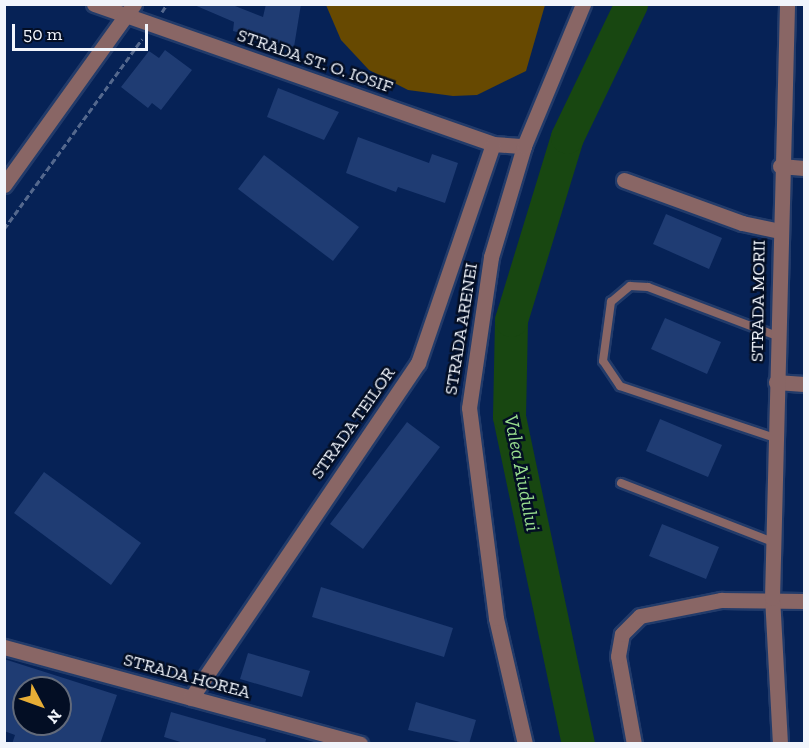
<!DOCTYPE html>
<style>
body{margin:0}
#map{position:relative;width:809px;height:748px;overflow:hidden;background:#062256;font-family:"Zilla Slab",serif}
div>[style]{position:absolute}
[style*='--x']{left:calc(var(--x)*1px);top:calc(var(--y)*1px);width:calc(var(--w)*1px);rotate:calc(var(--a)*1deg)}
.green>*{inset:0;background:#674901}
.river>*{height:33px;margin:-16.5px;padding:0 16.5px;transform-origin:16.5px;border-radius:16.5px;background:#184711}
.building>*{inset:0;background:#1f3c73}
.path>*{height:3px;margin-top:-1.5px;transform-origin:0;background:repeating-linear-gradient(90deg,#54688d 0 6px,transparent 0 9px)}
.roads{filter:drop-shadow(2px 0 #223b6a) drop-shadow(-2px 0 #223b6a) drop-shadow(0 2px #223b6a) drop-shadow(0 -2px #223b6a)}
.lane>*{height:8px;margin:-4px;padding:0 4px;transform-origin:4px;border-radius:4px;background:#896665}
.street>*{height:15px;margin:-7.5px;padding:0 7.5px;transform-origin:7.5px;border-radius:7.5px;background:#896665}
span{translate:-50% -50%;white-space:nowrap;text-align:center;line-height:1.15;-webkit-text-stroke:5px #030e24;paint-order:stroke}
.street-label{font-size:18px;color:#f1f5fc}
.water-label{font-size:20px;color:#98dd8e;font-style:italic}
.frame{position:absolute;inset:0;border:6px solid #f1f5fc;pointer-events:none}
.north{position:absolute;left:12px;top:676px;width:60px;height:60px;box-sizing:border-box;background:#030e24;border:2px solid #626a7a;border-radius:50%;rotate:131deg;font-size:16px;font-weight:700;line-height:24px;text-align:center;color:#f1f5fc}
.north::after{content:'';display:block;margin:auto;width:21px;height:27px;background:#e6ad36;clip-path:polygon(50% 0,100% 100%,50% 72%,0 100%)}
.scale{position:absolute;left:12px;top:24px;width:136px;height:27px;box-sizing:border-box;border:3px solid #f1f5fc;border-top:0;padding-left:8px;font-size:18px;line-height:21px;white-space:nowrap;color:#f1f5fc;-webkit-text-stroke:4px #030e24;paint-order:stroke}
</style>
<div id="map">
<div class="green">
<i style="clip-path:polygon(326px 5px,326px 4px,545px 5px,526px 71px,477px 95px,453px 96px,408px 90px,369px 70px,341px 40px)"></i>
</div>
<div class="river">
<i style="--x:578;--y:744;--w:335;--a:-101.9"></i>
<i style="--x:509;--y:416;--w:96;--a:-88.8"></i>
<i style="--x:511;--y:320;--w:191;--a:-73"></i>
<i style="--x:567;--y:137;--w:148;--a:-64.3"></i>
</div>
<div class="building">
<i style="clip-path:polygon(192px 4px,230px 4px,263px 17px,266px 4px,301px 4px,294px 47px,233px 31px,234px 22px)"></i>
<i style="clip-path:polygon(165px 50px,192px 70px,161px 110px,152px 103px,148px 108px,121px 87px,149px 51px,159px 58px)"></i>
<i style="clip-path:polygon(278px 88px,339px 112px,324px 140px,267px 117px)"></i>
<i style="clip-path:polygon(358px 137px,429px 163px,432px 154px,458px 163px,445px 203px,398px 187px,396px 192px,346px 173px)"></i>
<i style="clip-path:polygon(264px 155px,359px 227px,333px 261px,238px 189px)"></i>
<i style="clip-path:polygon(666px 214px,722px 238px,709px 269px,653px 244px)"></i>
<i style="clip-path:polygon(665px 318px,721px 342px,707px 374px,651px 349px)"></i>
<i style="clip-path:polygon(660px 419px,722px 445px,708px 477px,646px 451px)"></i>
<i style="clip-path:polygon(407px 422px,440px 447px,363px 549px,330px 524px)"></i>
<i style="clip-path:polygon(44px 472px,141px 543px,111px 585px,14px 513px)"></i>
<i style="clip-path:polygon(662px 524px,719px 547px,706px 579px,649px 556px)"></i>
<i style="clip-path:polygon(321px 587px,453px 628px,444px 657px,312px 617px)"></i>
<i style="clip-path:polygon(248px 653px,310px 671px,302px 697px,240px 679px)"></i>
<i style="clip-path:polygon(evenodd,4px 659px,117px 695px,100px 744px,12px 744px,15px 735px,4px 731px,4px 659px,24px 688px,60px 688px,60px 724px,24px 724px,24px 688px)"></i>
<i style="clip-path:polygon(416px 702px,476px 720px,469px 744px,408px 730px)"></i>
<i style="clip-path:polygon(171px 712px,266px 739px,265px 744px,187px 744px,164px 737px)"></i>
</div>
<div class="path">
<i style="--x:162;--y:12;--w:9;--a:-58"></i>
<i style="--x:4;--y:229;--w:235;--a:-54"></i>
</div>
<div class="roads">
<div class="lane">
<i style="--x:775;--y:438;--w:163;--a:-161.5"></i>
<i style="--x:620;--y:386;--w:30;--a:-124"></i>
<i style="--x:603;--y:361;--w:60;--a:-82.3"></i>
<i style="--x:611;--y:302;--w:25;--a:-40"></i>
<i style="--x:630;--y:286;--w:18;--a:3"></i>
<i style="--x:648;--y:287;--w:138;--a:20.8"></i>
<i style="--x:621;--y:483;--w:163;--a:21.2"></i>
</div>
<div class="street">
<i style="--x:94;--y:4;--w:423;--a:19.3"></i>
<i style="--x:493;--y:144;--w:31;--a:4"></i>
<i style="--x:780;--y:166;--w:24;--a:5"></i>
<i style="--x:624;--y:180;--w:126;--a:20"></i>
<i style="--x:742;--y:223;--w:38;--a:12"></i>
<i style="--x:4;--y:185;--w:223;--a:-54.3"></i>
<i style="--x:776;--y:382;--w:28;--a:4"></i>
<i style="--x:4;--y:647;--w:369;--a:15.2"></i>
<i style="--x:191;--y:698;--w:405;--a:-55.9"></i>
<i style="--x:418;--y:363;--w:231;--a:-71.1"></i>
<i style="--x:525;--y:744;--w:129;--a:-103"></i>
<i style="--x:496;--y:618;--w:212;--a:-97.3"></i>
<i style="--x:469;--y:408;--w:153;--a:-81.7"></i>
<i style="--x:491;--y:257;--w:116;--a:-73.4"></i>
<i style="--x:524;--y:146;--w:154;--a:-67.4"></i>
<i style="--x:634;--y:744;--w:89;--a:-100.3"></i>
<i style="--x:618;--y:656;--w:22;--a:-80"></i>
<i style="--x:622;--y:634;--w:25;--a:-45"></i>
<i style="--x:640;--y:616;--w:83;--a:-11.2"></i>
<i style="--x:721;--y:600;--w:83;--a:0.7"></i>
<i style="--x:780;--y:744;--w:146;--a:-93.1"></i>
<i style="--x:772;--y:598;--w:594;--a:-88.55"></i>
</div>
</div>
<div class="street-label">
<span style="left:315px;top:61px;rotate:19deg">STRADA ST. O. IOSIF</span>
<span style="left:758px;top:301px;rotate:-89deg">STRADA MORII</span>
<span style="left:461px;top:329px;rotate:-81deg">STRADA ARENEI</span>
<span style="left:353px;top:423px;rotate:-55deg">STRADA TEILOR</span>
<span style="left:187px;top:676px;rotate:15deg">STRADA HOREA</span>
</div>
<div class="water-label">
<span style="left:522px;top:473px;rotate:79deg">Valea Aiudului</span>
</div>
<div class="frame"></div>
<div class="north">N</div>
<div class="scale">50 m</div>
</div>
